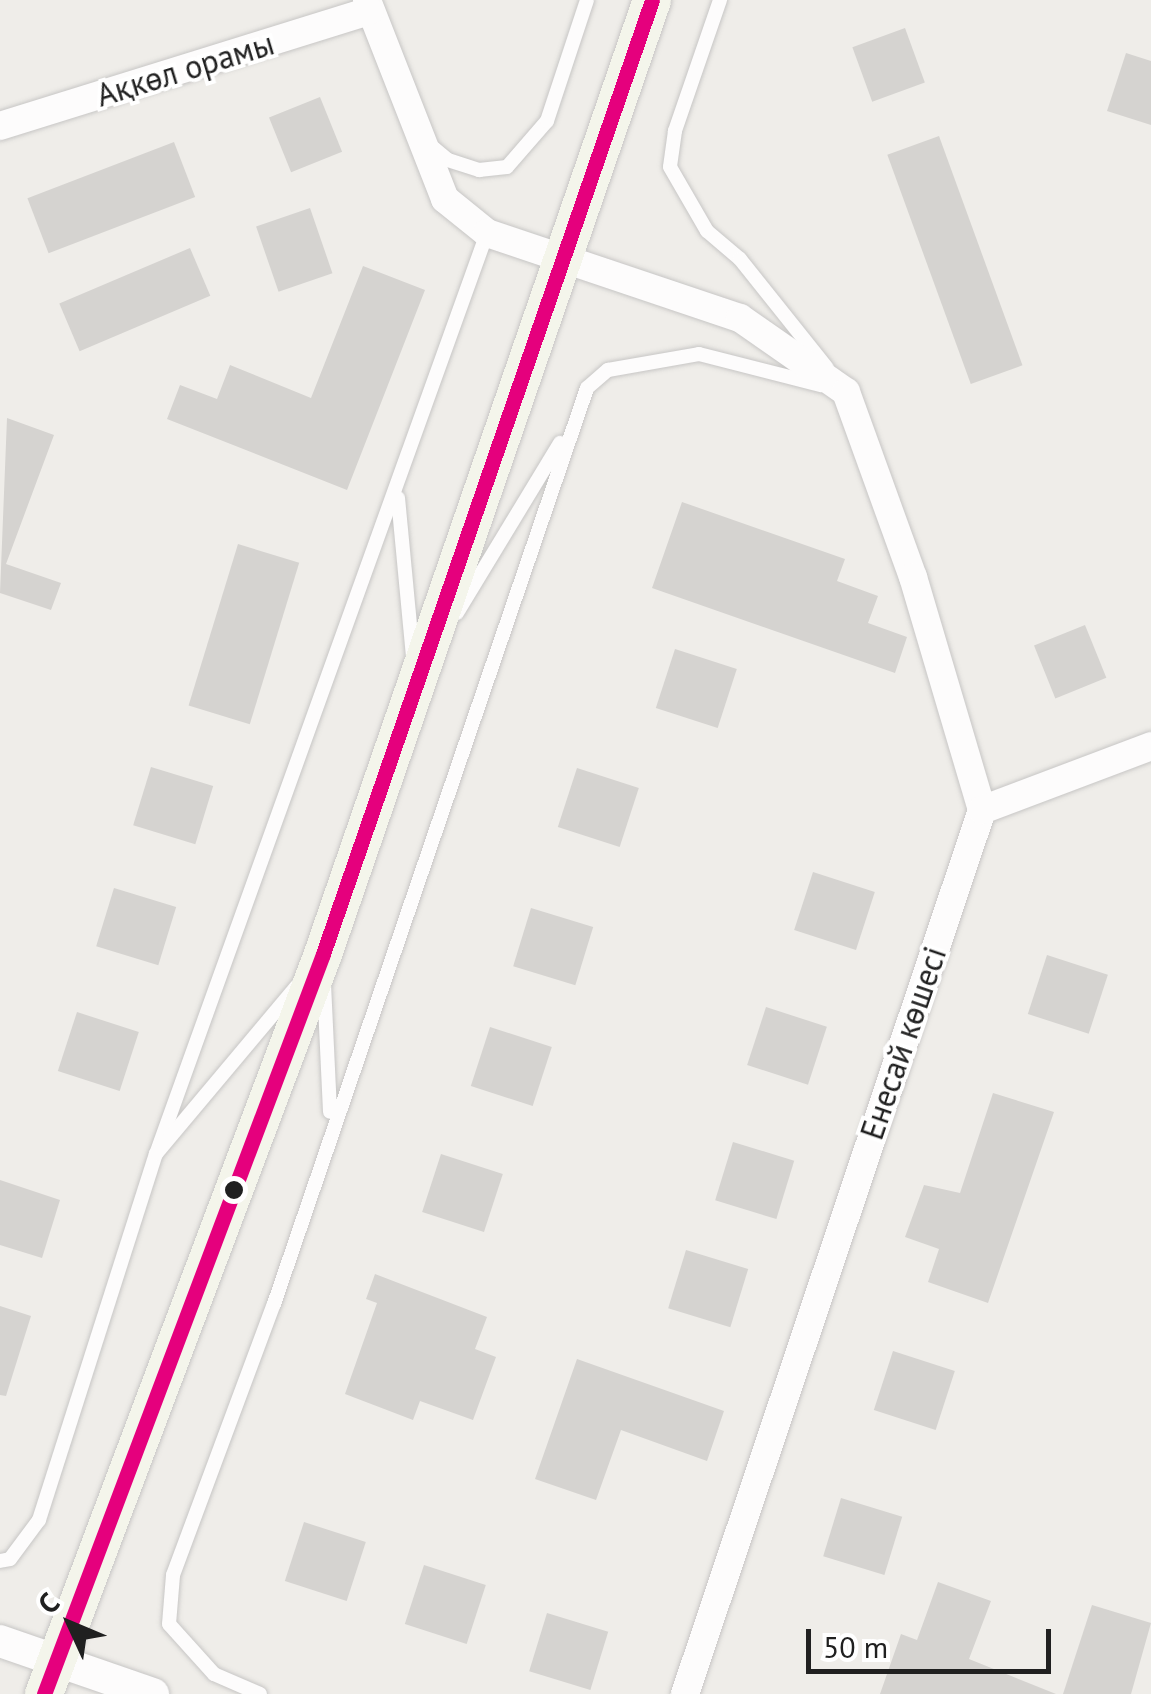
<!DOCTYPE html>
<meta charset="utf-8">
<style>
body{margin:0}
#map{position:relative;width:1151px;height:1694px;overflow:hidden;background:#efede9;font-family:"PT Sans",sans-serif}
div>[style]{position:absolute}
.building>*{inset:0;background:#d5d3d0;transform-origin:0 0}
.roads{filter:drop-shadow(0 0 2px #c7c6c5) drop-shadow(0 0 2px #c7c6c5)}
.service>*{height:14px;margin:-7px;padding:0 7px;transform-origin:7px;border-radius:7px;background:#fdfcfc}
.minor>*{height:28px;margin:-14px;padding:0 14px;transform-origin:14px;border-radius:14px;background:#fdfcfc}
.tertiary>*{height:32px;margin:-16px;padding:0 16px;transform-origin:16px;border-radius:16px;background:#fdfcfc}
.secondary>*{height:38px;margin:-19px;padding:0 19px;transform-origin:19px;border-radius:19px;background:#f4f5eb}
.bus-1>*{height:15px;margin:-7.5px;padding:0 7.5px;transform-origin:7.5px;border-radius:7.5px;background:#e5007d}
.dots>*{width:28px;height:28px;translate:-50% -50%;box-sizing:border-box;border:5px solid #fff;border-radius:50%}
span{translate:-50% -50%;white-space:nowrap;text-align:center;line-height:1.15;-webkit-text-stroke:8px #fff;paint-order:stroke}
.street-label{font-size:32px;color:#202020}
.north{position:absolute;left:20px;top:1574px;width:100px;height:100px;-webkit-text-stroke:8px #fff;paint-order:stroke;rotate:314deg;font-size:28px;font-weight:700;line-height:40px;text-align:center;color:#202020}
.north::after{content:'';display:block;margin:auto;width:35px;height:45px;background:#202020;clip-path:polygon(50% 0,100% 100%,50% 72%,0 100%)}
.scale{position:absolute;left:806px;top:1629px;width:245px;height:45px;box-sizing:border-box;border:5px solid #202020;border-top:0;padding-left:12px;font-size:30px;line-height:35px;white-space:nowrap;color:#202020;-webkit-text-stroke:8px #fff;paint-order:stroke}
</style>
<div id="map">
<div class="building">
<div style="left:905px;top:28px;width:58px;height:56px;rotate:70deg"></div>
<div style="clip-path:polygon(1126px 53px,1151px 61px,1151px 125px,1107px 111px)"></div>
<div style="left:320px;top:97px;width:59px;height:55px;rotate:68deg"></div>
<div style="left:939px;top:136px;width:244px;height:55px;rotate:70deg"></div>
<div style="left:174px;top:142px;width:59px;height:157px;rotate:69deg"></div>
<div style="left:310px;top:208px;width:69px;height:57px;rotate:71deg"></div>
<div style="left:190px;top:248px;width:52px;height:142px;rotate:67deg"></div>
<div style="clip-path:polygon(363px 266px,425px 290px,347px 490px,167px 419px,180px 385px,217px 399px,230px 365px,311px 398px)"></div>
<div style="clip-path:polygon(7px 418px,54px 435px,6px 564px,61px 583px,51px 610px,0 593px)"></div>
<div style="clip-path:polygon(682px 502px,845px 559px,837px 581px,878px 596px,868px 623px,907px 637px,895px 673px,652px 588px)"></div>
<div style="left:238px;top:544px;width:64px;height:169px;rotate:17deg"></div>
<div style="left:1085px;top:625px;width:57px;height:55px;rotate:68deg"></div>
<div style="left:675px;top:649px;width:65px;height:62px;rotate:18deg"></div>
<div style="left:151px;top:767px;width:65px;height:61px;rotate:17deg"></div>
<div style="left:577px;top:768px;width:65px;height:62px;rotate:18deg"></div>
<div style="left:813px;top:872px;width:65px;height:61px;rotate:18deg"></div>
<div style="left:114px;top:888px;width:65px;height:61px;rotate:17deg"></div>
<div style="left:531px;top:908px;width:65px;height:61px;rotate:17deg"></div>
<div style="left:1047px;top:955px;width:64px;height:62px;rotate:18deg"></div>
<div style="left:766px;top:1007px;width:64px;height:61px;rotate:18deg"></div>
<div style="left:77px;top:1012px;width:65px;height:62px;rotate:18deg"></div>
<div style="left:490px;top:1027px;width:65px;height:62px;rotate:18deg"></div>
<div style="clip-path:polygon(993px 1093px,1054px 1112px,988px 1303px,928px 1282px,939px 1249px,905px 1237px,924px 1185px,960px 1193px)"></div>
<div style="left:733px;top:1142px;width:64px;height:61px;rotate:17deg"></div>
<div style="left:441px;top:1154px;width:65px;height:61px;rotate:18deg"></div>
<div style="clip-path:polygon(0 1180px,60px 1200px,42px 1258px,0 1245px)"></div>
<div style="left:686px;top:1250px;width:65px;height:61px;rotate:17deg"></div>
<div style="clip-path:polygon(375px 1274px,487px 1317px,475px 1349px,496px 1357px,473px 1420px,420px 1401px,413px 1420px,345px 1394px,377px 1303px,366px 1299px)"></div>
<div style="clip-path:polygon(0 1306px,31px 1316px,6px 1396px,0 1395px)"></div>
<div style="left:893px;top:1351px;width:65px;height:62px;rotate:18deg"></div>
<div style="clip-path:polygon(577px 1359px,724px 1411px,707px 1461px,621px 1430px,596px 1500px,535px 1479px)"></div>
<div style="left:841px;top:1498px;width:64px;height:61px;rotate:17deg"></div>
<div style="left:304px;top:1522px;width:65px;height:62px;rotate:18deg"></div>
<div style="left:424px;top:1565px;width:65px;height:62px;rotate:18deg"></div>
<div style="clip-path:polygon(938px 1582px,991px 1601px,969px 1659px,1056px 1694px,880px 1694px,901px 1634px,917px 1640px)"></div>
<div style="clip-path:polygon(1092px 1605px,1151px 1623px,1131px 1694px,1063px 1694px)"></div>
<div style="left:547px;top:1613px;width:64px;height:61px;rotate:17deg"></div>
</div>
<div class="roads">
<div class="service">
<div style="left:720px;top:0;width:139px;rotate:109deg"></div>
<div style="left:675px;top:131px;width:36px;rotate:98deg"></div>
<div style="left:670px;top:167px;width:74px;rotate:60deg"></div>
<div style="left:707px;top:231px;width:43px;rotate:40.3deg"></div>
<div style="left:740px;top:259px;width:139px;rotate:51.4deg"></div>
<div style="left:429px;top:144px;width:25px;rotate:40deg"></div>
<div style="left:448px;top:160px;width:33px;rotate:18deg"></div>
<div style="left:479px;top:170px;width:28px;rotate:-6deg"></div>
<div style="left:507px;top:167px;width:61px;rotate:-49deg"></div>
<div style="left:547px;top:121px;width:127px;rotate:-71.7deg"></div>
<div style="left:398px;top:498px;width:159px;rotate:84.6deg"></div>
<div style="left:457px;top:613px;width:199px;rotate:-58.8deg"></div>
<div style="left:324px;top:984px;width:128px;rotate:87.3deg"></div>
<div style="left:156px;top:1154px;width:979px;rotate:-70.23deg"></div>
<div style="left:0;top:1561px;width:10px;rotate:-11deg"></div>
<div style="left:10px;top:1559px;width:49px;rotate:-53.4deg"></div>
<div style="left:39px;top:1520px;width:384px;rotate:-72.3deg"></div>
<div style="left:156px;top:1154px;width:219px;rotate:-50deg"></div>
<div style="left:260px;top:1694px;width:50px;rotate:-156.5deg"></div>
<div style="left:214px;top:1674px;width:67px;rotate:-132deg"></div>
<div style="left:169px;top:1624px;width:49px;rotate:-85.3deg"></div>
<div style="left:173px;top:1575px;width:289px;rotate:-69.6deg"></div>
<div style="left:274px;top:1304px;width:968px;rotate:-71.13deg"></div>
<div style="left:587px;top:388px;width:28px;rotate:-41deg"></div>
<div style="left:608px;top:370px;width:92px;rotate:-10deg"></div>
<div style="left:699px;top:354px;width:126px;rotate:14.3deg"></div>
</div>
<div class="minor">
<div style="left:367px;top:0;width:214px;rotate:68.6deg"></div>
<div style="left:445px;top:199px;width:54px;rotate:39deg"></div>
<div style="left:487px;top:233px;width:267px;rotate:18.6deg"></div>
<div style="left:740px;top:318px;width:129px;rotate:34.9deg"></div>
<div style="left:846px;top:392px;width:197px;rotate:70.1deg"></div>
<div style="left:913px;top:577px;width:243px;rotate:73.5deg"></div>
<div style="left:982px;top:810px;width:933px;rotate:108.57deg"></div>
<div style="left:0;top:126px;width:387px;rotate:-17.3deg"></div>
<div style="left:982px;top:810px;width:181px;rotate:-20.7deg"></div>
</div>
<div class="tertiary">
<div style="left:0;top:1641px;width:162px;rotate:19.1deg"></div>
</div>
<div class="secondary">
<div style="left:44px;top:1694px;width:791px;rotate:-69.34deg"></div>
<div style="left:323px;top:954px;width:1009px;rotate:-70.97deg"></div>
</div>
</div>
<div class="bus-1">
<div style="left:44px;top:1694px;width:791px;rotate:-69.34deg"></div>
<div style="left:323px;top:954px;width:1009px;rotate:-70.97deg"></div>
</div>
<div class="dots">
<div style="left:234px;top:1190px;background:#202020"></div>
</div>
<div class="street-label">
<span style="left:185px;top:69px;rotate:-17deg">Ақкөл орамы</span>
<span style="left:903px;top:1043px;rotate:-71deg">Енесай көшесі</span>
</div>
<div class="north">С</div>
<div class="scale">50 m</div>
</div>
